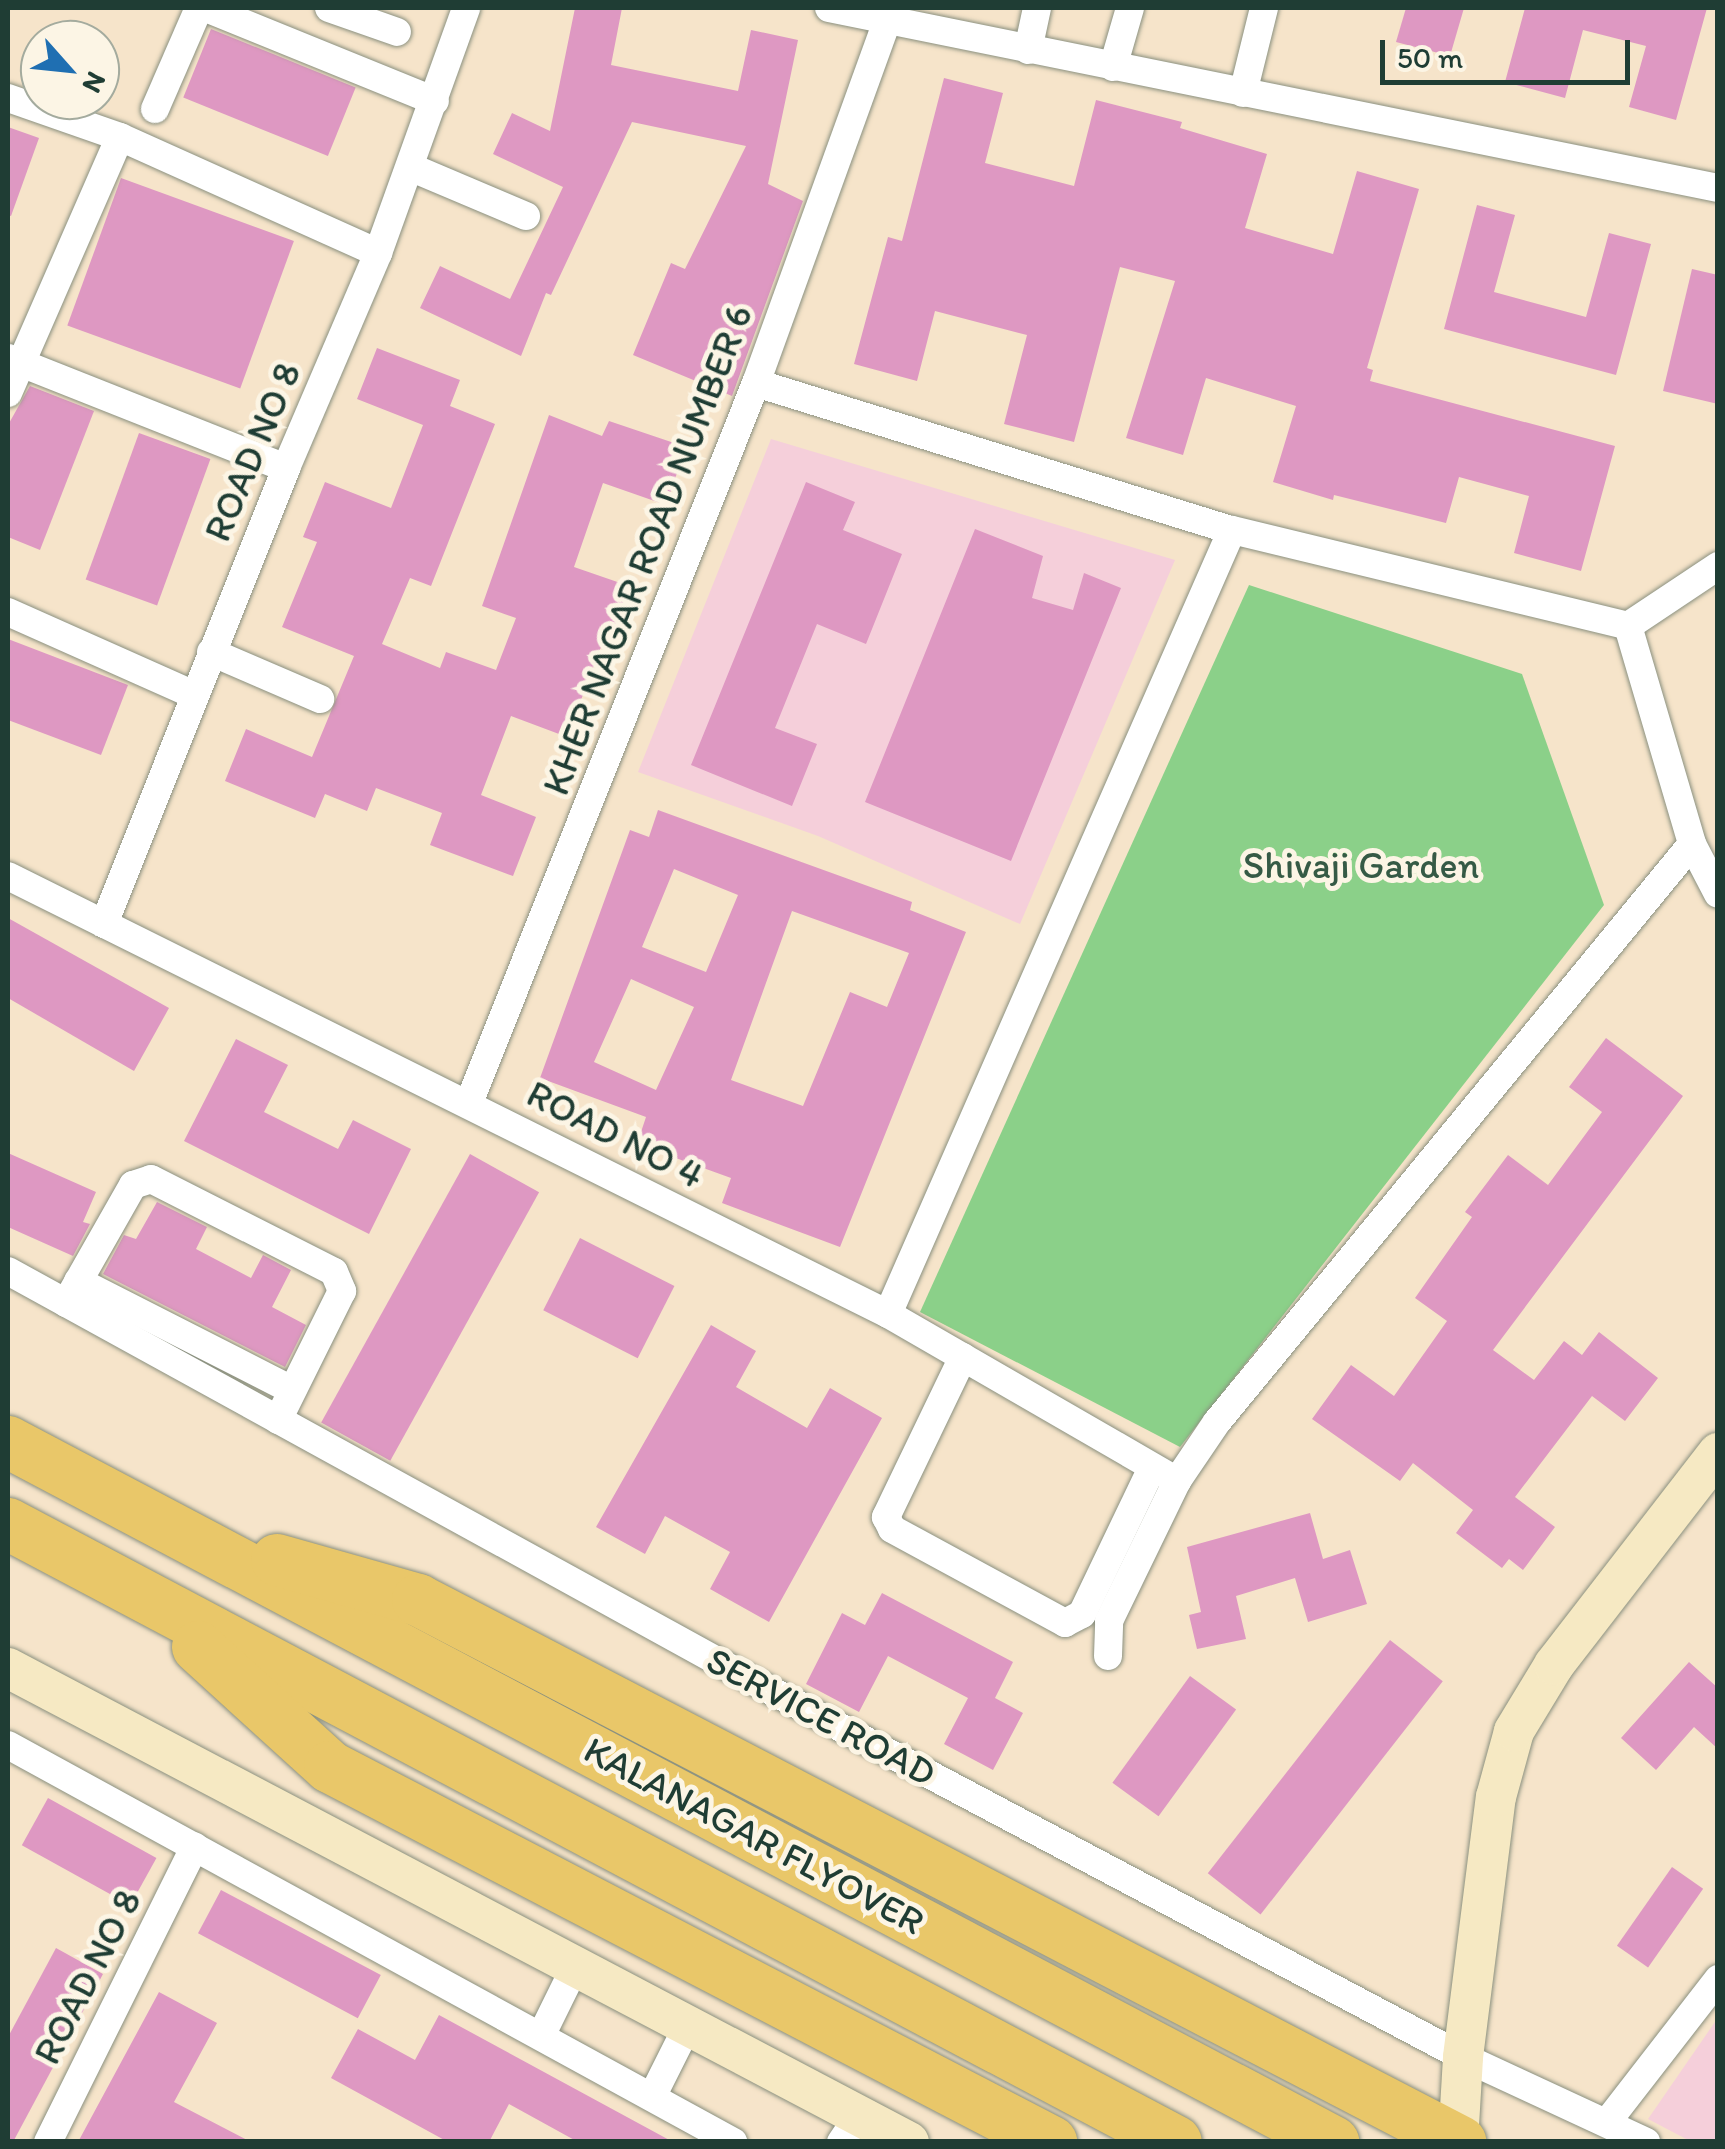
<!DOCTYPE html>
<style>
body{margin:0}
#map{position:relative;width:1725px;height:2149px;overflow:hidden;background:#f6e4ca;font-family:Itim,sans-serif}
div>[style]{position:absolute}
.built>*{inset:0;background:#f5cfda}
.green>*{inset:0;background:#8bd089}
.building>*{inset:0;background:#de98c2;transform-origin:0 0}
.roads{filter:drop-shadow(0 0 2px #8a907f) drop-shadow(0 0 2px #8a907f)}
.street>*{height:28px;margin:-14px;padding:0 14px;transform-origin:14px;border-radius:14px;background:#fff}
.secondary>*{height:40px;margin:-20px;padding:0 20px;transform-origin:20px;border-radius:20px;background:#f6e9c3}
.highway>*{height:52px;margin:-26px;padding:0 26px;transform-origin:26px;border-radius:26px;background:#e9c769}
span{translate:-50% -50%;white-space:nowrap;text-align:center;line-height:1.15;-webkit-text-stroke:10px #fcf5e5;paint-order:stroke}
.street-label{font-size:38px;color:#1f3d34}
.park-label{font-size:38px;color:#355a45}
.frame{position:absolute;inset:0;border:10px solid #1f3d34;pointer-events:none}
.north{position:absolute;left:20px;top:20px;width:100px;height:100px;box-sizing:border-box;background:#fcf5e5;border:2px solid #a4ab9e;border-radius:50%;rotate:117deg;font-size:28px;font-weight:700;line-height:40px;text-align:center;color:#1f3d34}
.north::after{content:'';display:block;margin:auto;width:35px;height:45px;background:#1f6fb2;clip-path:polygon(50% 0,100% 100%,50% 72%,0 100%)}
.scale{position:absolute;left:1380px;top:40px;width:250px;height:45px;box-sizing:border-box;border:5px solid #1f3d34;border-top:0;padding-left:12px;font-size:30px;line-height:35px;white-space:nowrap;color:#1f3d34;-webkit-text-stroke:8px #fcf5e5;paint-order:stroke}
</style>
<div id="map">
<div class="built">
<div style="clip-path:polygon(771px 439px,1175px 560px,1020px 924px,818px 836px,638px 772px)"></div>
<div style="clip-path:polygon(1717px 2019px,1717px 2141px,1690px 2141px,1648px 2119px)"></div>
</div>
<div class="green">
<div style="clip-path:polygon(1249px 585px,1522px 674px,1604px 905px,1180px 1447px,920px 1312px)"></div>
</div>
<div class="building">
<div style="clip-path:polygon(575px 8px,622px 8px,611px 65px,738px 91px,751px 30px,798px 40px,768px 184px,803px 201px,732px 396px,633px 355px,671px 263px,685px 269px,746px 146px,632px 122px,551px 295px,546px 293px,521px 356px,420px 308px,440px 266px,510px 299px,563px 187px,493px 154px,512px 113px,550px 131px)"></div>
<div style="clip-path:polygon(1406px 8px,1464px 8px,1450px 56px,1396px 42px)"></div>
<div style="clip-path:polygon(1525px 8px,1707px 8px,1676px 120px,1629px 107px,1646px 46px,1583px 30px,1565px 98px,1505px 82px)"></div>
<div style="left:211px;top:29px;width:156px;height:74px;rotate:22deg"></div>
<div style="clip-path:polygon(944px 78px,1003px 93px,985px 163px,1074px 186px,1096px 100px,1182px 122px,1180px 128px,1267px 154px,1245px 228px,1333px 254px,1357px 171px,1419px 189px,1367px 368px,1373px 370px,1370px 381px,1615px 446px,1581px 571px,1514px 553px,1529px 496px,1459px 477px,1446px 523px,1334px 495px,1333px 500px,1273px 482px,1296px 406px,1206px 378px,1183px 455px,1126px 438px,1175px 281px,1120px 267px,1074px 442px,1004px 424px,1027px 335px,935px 311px,917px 381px,854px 364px,888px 237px,902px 241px)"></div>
<div style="clip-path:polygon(8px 127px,39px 138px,11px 216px,8px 215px)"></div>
<div style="left:121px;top:178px;width:184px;height:157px;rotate:20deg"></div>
<div style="clip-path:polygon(1477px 205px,1515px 215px,1494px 292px,1586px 317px,1609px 233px,1651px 244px,1616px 375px,1444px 329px)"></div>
<div style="clip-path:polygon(1692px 269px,1718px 275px,1718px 404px,1663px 391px)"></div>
<div style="clip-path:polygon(377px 348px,460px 380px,450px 406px,495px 424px,431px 586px,410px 578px,382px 644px,440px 668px,446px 652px,496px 670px,516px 618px,482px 606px,549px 415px,602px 436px,609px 421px,686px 447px,666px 505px,603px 483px,574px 567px,629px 586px,608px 650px,601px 647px,567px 737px,511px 716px,481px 795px,536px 817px,513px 876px,430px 845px,442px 813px,376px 788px,367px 811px,325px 794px,315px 818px,225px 781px,246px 729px,312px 757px,354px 656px,282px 627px,317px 542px,303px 537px,325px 482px,391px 508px,423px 425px,357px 399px)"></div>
<div style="clip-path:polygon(30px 386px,94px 411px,40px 550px,8px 537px,8px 425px)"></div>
<div style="left:139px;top:433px;width:76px;height:156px;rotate:20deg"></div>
<div style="clip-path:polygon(806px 482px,855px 502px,843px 530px,902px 554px,866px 644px,817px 624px,775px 728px,817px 744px,792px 806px,691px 765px)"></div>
<div style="clip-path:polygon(975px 529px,1043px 556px,1032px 598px,1073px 610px,1084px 573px,1121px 588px,1011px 861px,865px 802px)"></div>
<div style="clip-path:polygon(8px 639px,128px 685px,101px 755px,8px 720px)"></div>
<div style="clip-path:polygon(evenodd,658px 810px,912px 902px,910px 910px,966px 932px,840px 1247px,722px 1203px,731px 1178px,637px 1144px,646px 1117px,540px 1078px,630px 830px,649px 837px,658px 810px,674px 869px,738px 895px,706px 972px,642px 947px,674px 869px,658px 810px,792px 911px,909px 953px,887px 1007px,850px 992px,803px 1106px,731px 1080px,792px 911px,658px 810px,631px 979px,694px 1007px,656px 1090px,594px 1062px,631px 979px)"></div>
<div style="clip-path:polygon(8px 918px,169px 1008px,134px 1071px,8px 998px)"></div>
<div style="clip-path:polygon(1606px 1038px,1683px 1096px,1493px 1350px,1534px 1380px,1564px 1341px,1582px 1355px,1599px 1332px,1658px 1378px,1625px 1421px,1592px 1396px,1515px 1497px,1555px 1527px,1523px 1570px,1509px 1559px,1502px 1568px,1456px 1533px,1473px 1510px,1413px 1463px,1400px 1481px,1312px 1419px,1351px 1365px,1394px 1396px,1447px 1321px,1415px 1298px,1472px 1217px,1465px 1212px,1508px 1155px,1548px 1185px,1602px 1112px,1569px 1087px)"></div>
<div style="clip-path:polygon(236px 1039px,288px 1065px,264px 1112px,338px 1149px,353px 1120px,411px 1149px,369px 1234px,184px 1141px)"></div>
<div style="clip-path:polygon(8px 1153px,96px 1192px,83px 1222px,90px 1224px,73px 1256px,8px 1227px)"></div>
<div style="left:470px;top:1154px;width:79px;height:307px;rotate:29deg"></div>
<div style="clip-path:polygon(157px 1202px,207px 1227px,196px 1249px,251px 1278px,263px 1255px,291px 1270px,272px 1307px,306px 1325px,285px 1367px,103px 1274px,124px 1235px,136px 1239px)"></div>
<div style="left:580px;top:1238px;width:106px;height:81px;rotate:27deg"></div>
<div style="clip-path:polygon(711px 1325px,756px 1351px,736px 1387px,807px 1428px,830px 1388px,882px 1418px,769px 1622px,710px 1589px,730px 1552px,665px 1516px,645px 1554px,596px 1527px)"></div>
<div style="clip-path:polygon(1310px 1513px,1323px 1559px,1350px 1550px,1367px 1604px,1308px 1622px,1295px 1578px,1236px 1596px,1246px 1639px,1197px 1649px,1189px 1615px,1201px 1612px,1187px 1547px)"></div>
<div style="clip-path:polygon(882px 1593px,1013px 1662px,995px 1698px,1023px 1713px,993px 1770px,944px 1744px,968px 1698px,888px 1656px,859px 1712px,806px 1684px,842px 1613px,865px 1625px)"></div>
<div style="left:1390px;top:1640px;width:67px;height:296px;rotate:38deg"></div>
<div style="clip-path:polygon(1689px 1662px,1718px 1688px,1718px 1749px,1694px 1727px,1656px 1770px,1621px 1738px)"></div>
<div style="left:1190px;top:1676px;width:57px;height:132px;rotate:36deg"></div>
<div style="left:48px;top:1798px;width:124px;height:54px;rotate:29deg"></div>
<div style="left:1672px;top:1867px;width:38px;height:96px;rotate:35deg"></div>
<div style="left:221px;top:1890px;width:181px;height:49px;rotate:28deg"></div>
<div style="clip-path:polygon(56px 1948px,103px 1974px,13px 2142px,8px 2142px,8px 2037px)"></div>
<div style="clip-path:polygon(159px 1992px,217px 2023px,174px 2102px,251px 2142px,78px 2142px)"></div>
<div style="clip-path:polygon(439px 2015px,673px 2142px,578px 2142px,509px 2104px,489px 2142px,448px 2142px,331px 2078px,358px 2029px,415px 2060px)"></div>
</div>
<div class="roads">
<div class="street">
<div style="left:206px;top:8px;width:247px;rotate:22.1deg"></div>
<div style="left:329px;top:8px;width:72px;rotate:19.4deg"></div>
<div style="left:829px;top:8px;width:907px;rotate:11.45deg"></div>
<div style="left:1028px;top:50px;width:43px;rotate:-77.9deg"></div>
<div style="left:1113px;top:67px;width:61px;rotate:-73.9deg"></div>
<div style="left:1243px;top:93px;width:88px;rotate:-76.1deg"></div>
<div style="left:8px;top:98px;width:119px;rotate:19.2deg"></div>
<div style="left:120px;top:137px;width:283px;rotate:24.2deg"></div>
<div style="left:155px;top:109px;width:110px;rotate:-66.5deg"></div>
<div style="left:410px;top:167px;width:126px;rotate:22.9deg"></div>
<div style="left:8px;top:358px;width:299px;rotate:21.6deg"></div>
<div style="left:756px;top:383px;width:498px;rotate:17.2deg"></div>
<div style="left:1232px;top:530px;width:407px;rotate:13.6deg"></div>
<div style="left:1628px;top:626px;width:227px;rotate:73.6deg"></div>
<div style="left:1692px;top:844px;width:56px;rotate:62.5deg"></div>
<div style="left:8px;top:393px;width:279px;rotate:-66.4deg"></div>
<div style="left:8px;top:612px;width:204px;rotate:24deg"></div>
<div style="left:1628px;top:626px;width:108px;rotate:-33.7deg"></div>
<div style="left:211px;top:652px;width:119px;rotate:23.3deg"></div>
<div style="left:8px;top:876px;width:983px;rotate:26.46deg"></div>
<div style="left:888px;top:1314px;width:334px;rotate:30deg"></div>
<div style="left:104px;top:924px;width:491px;rotate:-68.2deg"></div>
<div style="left:286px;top:468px;width:234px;rotate:-66.8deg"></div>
<div style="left:378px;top:253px;width:260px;rotate:-70.2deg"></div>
<div style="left:469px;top:1103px;width:775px;rotate:-68.27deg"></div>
<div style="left:756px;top:383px;width:399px;rotate:-70.1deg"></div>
<div style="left:8px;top:1271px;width:867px;rotate:28.81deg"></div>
<div style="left:768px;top:1689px;width:786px;rotate:27.9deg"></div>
<div style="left:1463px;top:2057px;width:202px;rotate:24.9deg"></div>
<div style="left:78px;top:1281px;width:240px;rotate:27deg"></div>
<div style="left:66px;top:1303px;width:136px;rotate:-60.4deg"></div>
<div style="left:133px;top:1185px;width:19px;rotate:-18deg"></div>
<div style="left:151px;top:1179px;width:205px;rotate:26.9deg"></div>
<div style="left:334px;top:1272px;width:21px;rotate:67deg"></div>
<div style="left:342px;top:1291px;width:144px;rotate:116.4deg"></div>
<div style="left:888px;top:1314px;width:856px;rotate:-66.31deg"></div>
<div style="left:963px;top:1357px;width:178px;rotate:115.7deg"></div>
<div style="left:886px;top:1517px;width:13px;rotate:63deg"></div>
<div style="left:892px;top:1529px;width:197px;rotate:28.5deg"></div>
<div style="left:1065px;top:1623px;width:19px;rotate:-28deg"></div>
<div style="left:1082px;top:1614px;width:162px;rotate:-64.4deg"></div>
<div style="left:1108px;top:1656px;width:35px;rotate:-88deg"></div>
<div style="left:1109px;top:1621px;width:156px;rotate:-64.1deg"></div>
<div style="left:1177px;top:1481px;width:71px;rotate:-55.9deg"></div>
<div style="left:1217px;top:1422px;width:748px;rotate:-50.59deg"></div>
<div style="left:8px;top:1745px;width:827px;rotate:28.7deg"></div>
<div style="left:541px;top:2036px;width:79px;rotate:-63.8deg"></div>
<div style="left:652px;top:2097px;width:80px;rotate:-63.4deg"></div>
<div style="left:1608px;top:2121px;width:180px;rotate:-52.2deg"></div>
<div style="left:48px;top:2142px;width:330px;rotate:-63.6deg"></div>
<div style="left:841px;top:2142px;width:32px;rotate:-56deg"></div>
</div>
<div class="secondary">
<div style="left:8px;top:1668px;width:1018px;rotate:27.75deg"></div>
<div style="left:1458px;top:2142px;width:85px;rotate:-86.6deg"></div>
<div style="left:1463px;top:2057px;width:262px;rotate:-82.8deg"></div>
<div style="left:1496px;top:1797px;width:68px;rotate:-74.7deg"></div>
<div style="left:1514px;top:1731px;width:77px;rotate:-58.8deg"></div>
<div style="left:1554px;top:1665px;width:268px;rotate:-52.3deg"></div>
</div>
<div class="highway">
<div style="left:8px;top:1442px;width:1499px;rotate:27.85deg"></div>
<div style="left:8px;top:1524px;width:1321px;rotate:27.88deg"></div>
<div style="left:277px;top:1560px;width:147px;rotate:15.8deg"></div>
<div style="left:418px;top:1600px;width:1175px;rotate:27.48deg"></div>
<div style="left:198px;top:1647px;width:178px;rotate:42.3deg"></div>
<div style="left:330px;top:1767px;width:813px;rotate:27.48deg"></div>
</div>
</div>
<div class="street-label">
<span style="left:253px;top:452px;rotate:-67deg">ROAD NO 8</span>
<span style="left:648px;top:550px;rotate:-69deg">KHER NAGAR ROAD NUMBER 6</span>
<span style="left:615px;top:1135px;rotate:27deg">ROAD NO 4</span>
<span style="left:821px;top:1717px;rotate:28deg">SERVICE ROAD</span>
<span style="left:754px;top:1836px;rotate:28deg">KALANAGAR FLYOVER</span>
<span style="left:88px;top:1977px;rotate:-63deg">ROAD NO 8</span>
</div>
<div class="park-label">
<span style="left:1361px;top:866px">Shivaji Garden</span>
</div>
<div class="frame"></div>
<div class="north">N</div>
<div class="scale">50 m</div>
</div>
